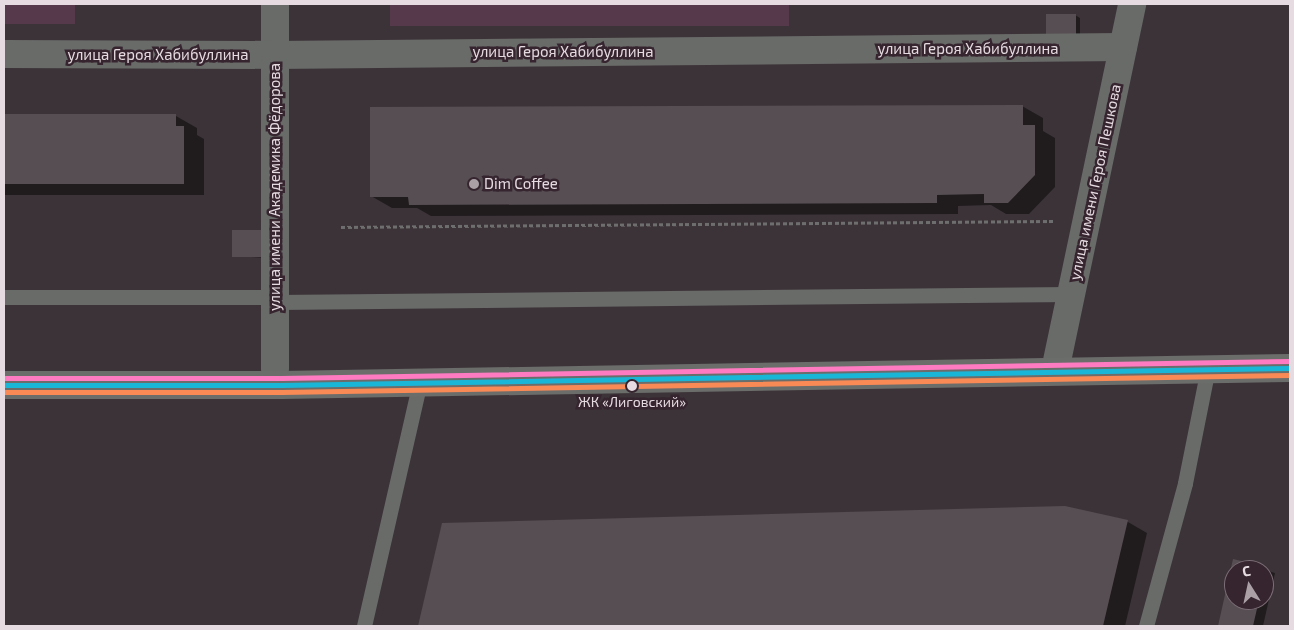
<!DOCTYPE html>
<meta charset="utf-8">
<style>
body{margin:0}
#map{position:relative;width:1294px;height:630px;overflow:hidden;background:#3c3338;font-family:"Exo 2",sans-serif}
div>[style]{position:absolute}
.green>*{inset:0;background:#57394c;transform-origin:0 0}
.shadow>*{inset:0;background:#0007}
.building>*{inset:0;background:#564e53;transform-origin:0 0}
.path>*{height:3px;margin-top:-1.5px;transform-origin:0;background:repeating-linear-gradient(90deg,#6f6e6e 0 4px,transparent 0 6.5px)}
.lane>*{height:15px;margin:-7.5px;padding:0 7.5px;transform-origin:7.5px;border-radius:7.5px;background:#696b69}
.street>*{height:28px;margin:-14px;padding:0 14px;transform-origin:14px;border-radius:14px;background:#696b69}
.secondary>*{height:28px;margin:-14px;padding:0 14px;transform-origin:14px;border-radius:14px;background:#6b6d6b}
.bus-1>*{height:5px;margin:-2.5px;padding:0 2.5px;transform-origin:2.5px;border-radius:2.5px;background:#1ab6d8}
.bus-2>*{height:5px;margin:-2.5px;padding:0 2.5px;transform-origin:2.5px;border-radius:2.5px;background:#f98a56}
.bus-3>*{height:5px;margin:-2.5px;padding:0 2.5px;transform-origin:2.5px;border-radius:2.5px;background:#fe7ac1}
.dots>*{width:14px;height:14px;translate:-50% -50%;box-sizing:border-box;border:2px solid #36252f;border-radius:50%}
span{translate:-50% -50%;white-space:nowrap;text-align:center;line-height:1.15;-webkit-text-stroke:5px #36252f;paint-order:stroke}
.bus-label{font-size:14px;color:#e6dbe1}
.street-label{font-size:15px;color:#e6dbe1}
.poi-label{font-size:15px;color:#e6dbe1}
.left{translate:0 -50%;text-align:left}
.frame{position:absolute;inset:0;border:5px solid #e6dbe1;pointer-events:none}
.north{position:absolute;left:1224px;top:560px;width:50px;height:50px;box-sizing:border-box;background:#36252f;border:1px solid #7c6e76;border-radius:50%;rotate:350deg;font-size:14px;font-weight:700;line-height:20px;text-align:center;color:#e6dbe1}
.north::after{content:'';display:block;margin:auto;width:18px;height:22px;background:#aaa0a6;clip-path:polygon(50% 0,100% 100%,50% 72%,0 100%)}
</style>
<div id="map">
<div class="green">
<div style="left:5px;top:4px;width:70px;height:20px"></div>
<div style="left:390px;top:4px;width:399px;height:22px"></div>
</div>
<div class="shadow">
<div style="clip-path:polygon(1075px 15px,1080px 18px,1080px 37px,1052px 37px)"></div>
<div style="clip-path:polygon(1022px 106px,1043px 118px,1043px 131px,1055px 138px,1055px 187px,1029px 214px,1006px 214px,991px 205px,958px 206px,958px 214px,431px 216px,417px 208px,392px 208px,371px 196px)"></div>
<div style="clip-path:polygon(4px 115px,176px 116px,197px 128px,197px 135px,204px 139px,204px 195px,4px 195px)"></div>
<div style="clip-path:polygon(270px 233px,270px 258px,233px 256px)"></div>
<div style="clip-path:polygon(1065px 507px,1128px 522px,1147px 533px,1125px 626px,420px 626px,443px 524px)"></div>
<div style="clip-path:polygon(evenodd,1234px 560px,1275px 573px,1263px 626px,1219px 626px,1234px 560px,1234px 570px,1264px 570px,1264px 600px,1234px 600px,1234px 570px)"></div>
</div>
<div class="building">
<div style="left:1046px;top:14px;width:30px;height:21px"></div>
<div style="clip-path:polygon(1023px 105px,1023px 125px,1035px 125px,1035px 175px,1008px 203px,984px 203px,984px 194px,937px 195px,937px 203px,409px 205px,408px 197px,370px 197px,370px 107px)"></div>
<div style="clip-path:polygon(4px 114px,176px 114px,176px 126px,184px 126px,184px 184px,4px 184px)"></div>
<div style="left:232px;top:230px;width:34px;height:27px"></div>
<div style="clip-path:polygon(1065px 506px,1128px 520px,1103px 626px,418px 626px,442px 523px)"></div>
<div style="clip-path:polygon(1233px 559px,1266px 567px,1265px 574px,1264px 570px,1234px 570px,1234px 600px,1259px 600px,1253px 626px,1218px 626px)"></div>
</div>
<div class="path">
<div style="left:341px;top:227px;width:714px;rotate:-0.48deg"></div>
</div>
<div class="lane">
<div style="left:4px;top:297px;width:272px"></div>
<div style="left:276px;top:302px;width:795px;rotate:-0.58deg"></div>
<div style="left:364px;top:626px;width:250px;rotate:-77.1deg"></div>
<div style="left:1146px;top:626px;width:148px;rotate:-74.7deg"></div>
<div style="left:1185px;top:483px;width:122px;rotate:-78.7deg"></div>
</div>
<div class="street">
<div style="left:275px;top:4px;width:365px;rotate:90deg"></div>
<div style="left:4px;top:54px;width:271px;rotate:0.2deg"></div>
<div style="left:275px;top:55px;width:848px;rotate:-0.54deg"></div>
<div style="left:1057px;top:361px;width:365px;rotate:-78.1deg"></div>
</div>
<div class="secondary">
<div style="left:4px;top:385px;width:277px"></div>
<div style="left:281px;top:385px;width:1009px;rotate:-0.97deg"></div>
</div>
<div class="bus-1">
<div style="left:4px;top:385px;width:277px"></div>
<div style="left:281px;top:385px;width:1009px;rotate:-0.97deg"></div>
</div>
<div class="bus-2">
<div style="left:4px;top:392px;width:277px"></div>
<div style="left:281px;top:392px;width:1009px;rotate:-0.97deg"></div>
</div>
<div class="bus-3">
<div style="left:4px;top:378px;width:277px"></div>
<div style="left:281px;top:378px;width:1009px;rotate:-0.97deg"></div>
</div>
<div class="dots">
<div style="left:474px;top:184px;background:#aaa0a6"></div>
<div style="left:632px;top:386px;background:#e6dbe1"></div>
</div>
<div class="bus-label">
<span style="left:632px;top:402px">ЖК «Лиговский»</span>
</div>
<div class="street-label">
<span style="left:968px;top:49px">улица Героя Хабибуллина</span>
<span style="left:563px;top:52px">улица Героя Хабибуллина</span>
<span style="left:158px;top:55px">улица Героя Хабибуллина</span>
<span style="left:1095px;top:182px;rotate:-78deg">улица имени Героя Пешкова</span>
<span style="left:275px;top:187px;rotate:-90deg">улица имени Академика Фёдорова</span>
</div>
<div class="poi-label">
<span class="left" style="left:484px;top:184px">Dim Coffee</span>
</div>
<div class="frame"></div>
<div class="north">С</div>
</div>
